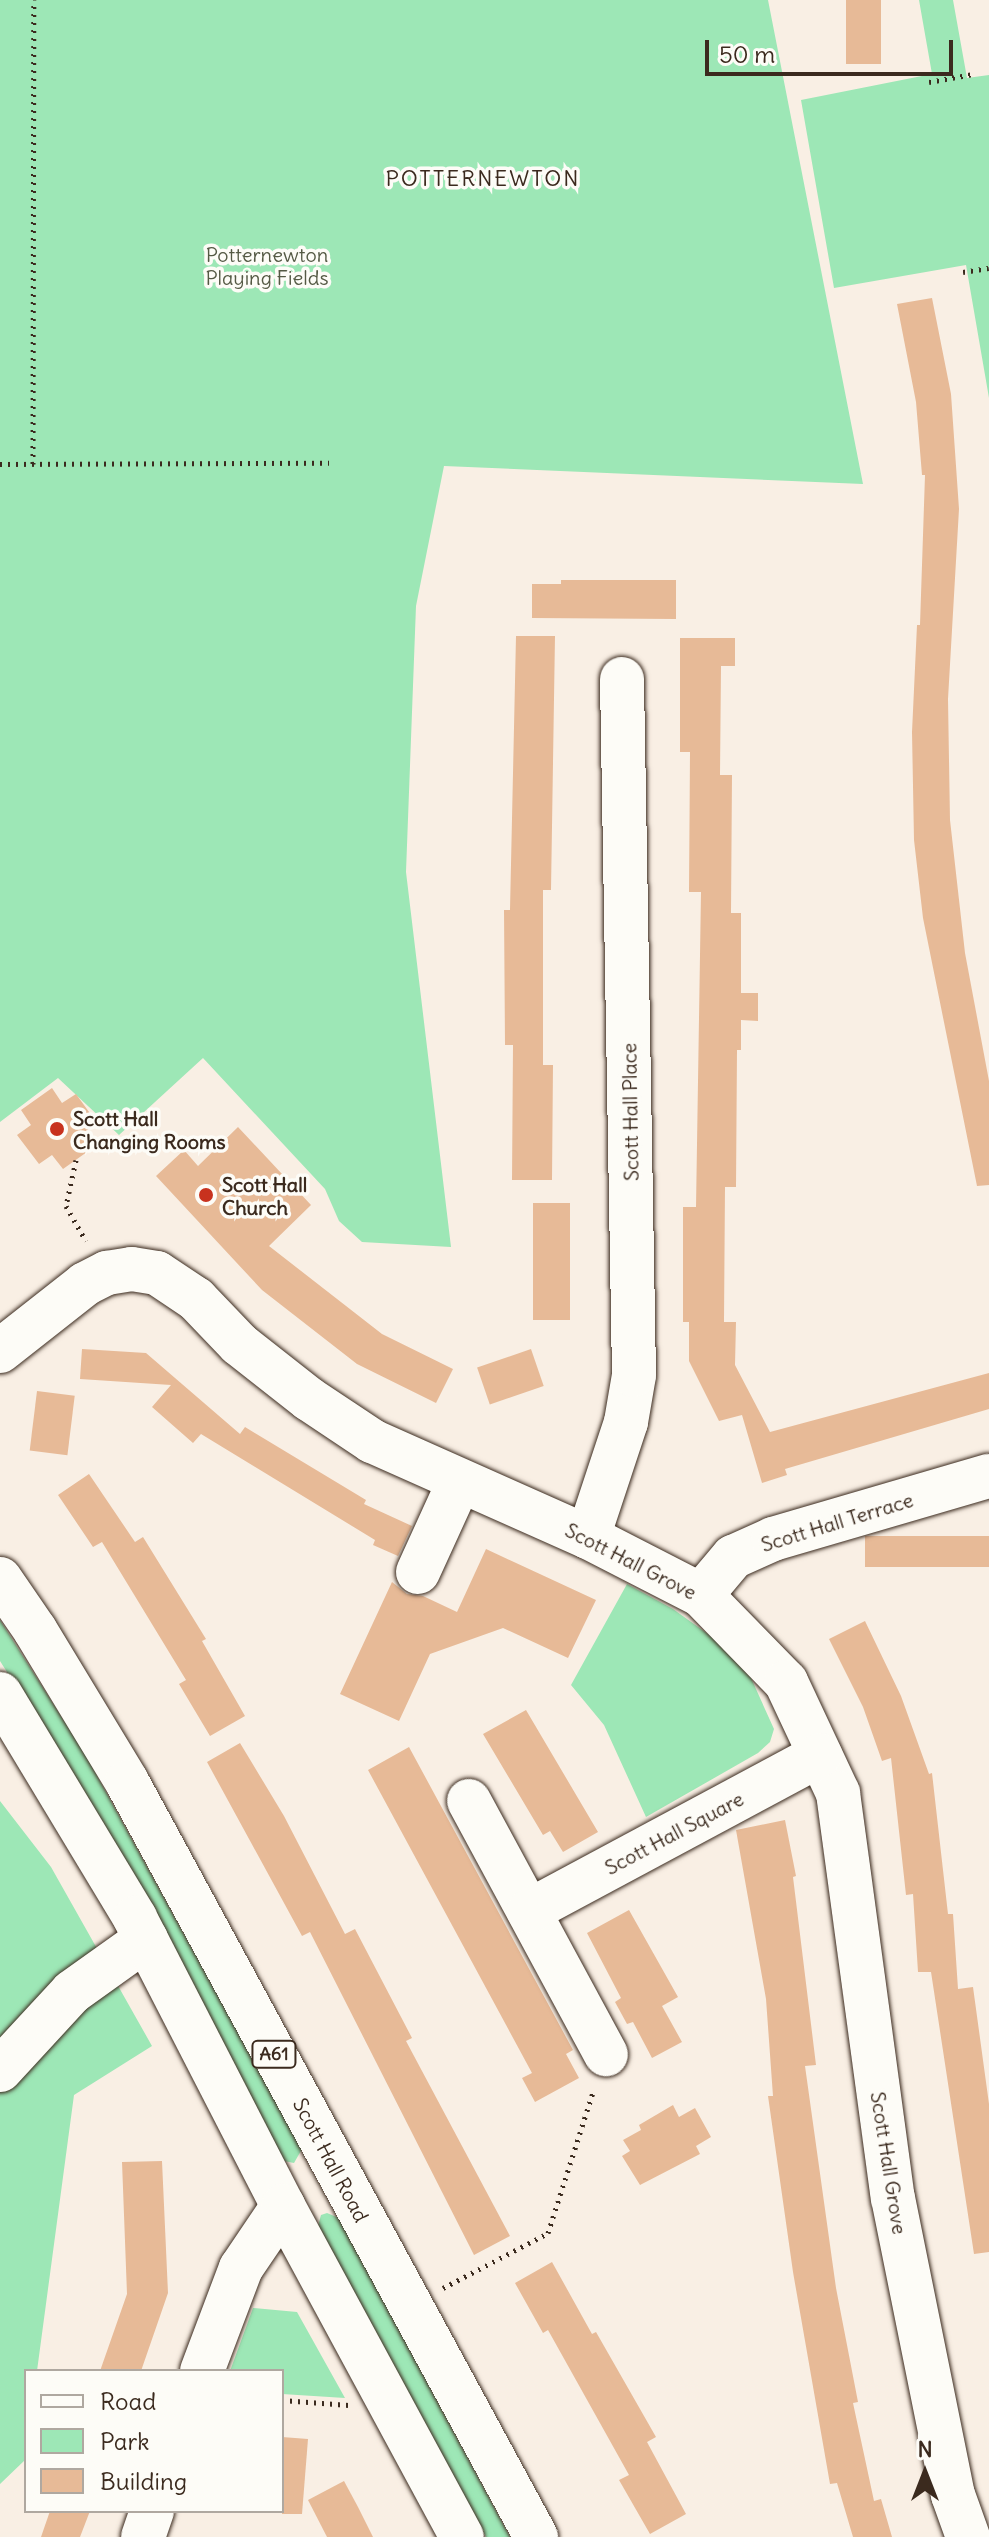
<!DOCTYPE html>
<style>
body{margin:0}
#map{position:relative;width:989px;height:2537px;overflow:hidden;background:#f9efe4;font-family:Delius,sans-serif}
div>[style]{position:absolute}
.green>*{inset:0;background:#9de7b6}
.building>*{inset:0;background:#e7ba97;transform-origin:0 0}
.path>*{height:5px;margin-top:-2.5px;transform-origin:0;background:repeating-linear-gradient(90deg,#3b2a1e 0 2px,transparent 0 8px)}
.roads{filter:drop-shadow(0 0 2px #3b2a1e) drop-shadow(0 0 2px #3b2a1e)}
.minor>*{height:44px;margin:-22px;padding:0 22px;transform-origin:22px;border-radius:22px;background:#fdfcf7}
.highway>*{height:44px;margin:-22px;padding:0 22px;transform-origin:22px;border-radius:22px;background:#fdfcf7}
.dots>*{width:22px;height:22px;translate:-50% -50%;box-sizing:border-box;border:4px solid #fdfcf7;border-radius:50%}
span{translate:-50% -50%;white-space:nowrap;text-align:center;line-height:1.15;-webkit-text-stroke:7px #fdfcf7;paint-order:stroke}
.shield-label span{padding:2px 6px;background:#fdfcf7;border:2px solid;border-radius:6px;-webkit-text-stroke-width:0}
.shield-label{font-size:18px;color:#3b2a1e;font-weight:700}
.park-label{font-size:20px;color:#545944}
.street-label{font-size:20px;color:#3b2a1e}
.poi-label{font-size:20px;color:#3b2a1e;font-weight:700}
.left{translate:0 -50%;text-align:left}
.neighbourhood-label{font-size:22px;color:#3b2a1e;letter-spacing:2px}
.legend{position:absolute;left:24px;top:2369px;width:260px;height:144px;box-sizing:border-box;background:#fdfcf7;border:2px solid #afa8a0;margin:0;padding:10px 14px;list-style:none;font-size:24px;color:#3b2a1e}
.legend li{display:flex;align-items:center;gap:16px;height:40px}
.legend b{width:40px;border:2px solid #afa8a0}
.north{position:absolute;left:885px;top:2433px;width:80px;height:80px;-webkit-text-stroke:6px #fdfcf7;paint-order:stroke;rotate:0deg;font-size:22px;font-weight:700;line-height:32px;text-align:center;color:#3b2a1e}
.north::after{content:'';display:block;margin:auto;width:28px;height:36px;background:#3b2a1e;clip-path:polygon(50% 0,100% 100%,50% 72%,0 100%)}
.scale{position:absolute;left:705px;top:40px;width:248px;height:36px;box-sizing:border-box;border:4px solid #3b2a1e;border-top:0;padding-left:10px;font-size:24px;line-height:28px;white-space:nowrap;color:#3b2a1e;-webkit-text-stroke:6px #fdfcf7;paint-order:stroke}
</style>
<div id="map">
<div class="green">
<div style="clip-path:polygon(0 0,768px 0,863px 484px,444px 466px,416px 606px,406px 872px,451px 1247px,362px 1242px,339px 1221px,325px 1189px,203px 1058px,119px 1135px,58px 1078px,0 1122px)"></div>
<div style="clip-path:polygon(919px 0,953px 0,967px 78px,989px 75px,989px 398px,966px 265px,834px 288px,801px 100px,932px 74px)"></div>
<div style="clip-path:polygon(627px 1584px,673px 1609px,712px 1637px,751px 1678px,774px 1729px,770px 1742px,758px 1753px,646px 1817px,604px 1725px,571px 1685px)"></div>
<div style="clip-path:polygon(0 1620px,85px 1754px,302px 2149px,294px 2163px,284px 2161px,67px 1767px,0 1661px)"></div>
<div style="clip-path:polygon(0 1801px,51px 1867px,152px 2046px,74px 2095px,37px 2371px,26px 2371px,25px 2460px,0 2484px)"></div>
<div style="clip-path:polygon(327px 2213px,339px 2218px,510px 2537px,486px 2537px,318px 2226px,321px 2215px)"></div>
<div style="clip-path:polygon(253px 2308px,297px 2312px,345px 2398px,282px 2394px,282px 2371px,230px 2371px)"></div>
</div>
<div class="building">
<div style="left:846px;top:0;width:35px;height:64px"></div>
<div style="clip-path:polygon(932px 298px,951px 394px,959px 509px,948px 699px,950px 820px,965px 953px,989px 1081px,989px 1185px,977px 1186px,923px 918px,914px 840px,912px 732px,917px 625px,920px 625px,925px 475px,922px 475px,916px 402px,897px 304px)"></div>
<div style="clip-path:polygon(561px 580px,676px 580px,676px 619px,532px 618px,532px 584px,561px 584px)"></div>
<div style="clip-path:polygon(516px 636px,555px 636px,551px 890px,543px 890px,543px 1065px,553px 1065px,552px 1180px,512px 1180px,513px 1045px,505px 1045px,504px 910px,510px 910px)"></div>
<div style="clip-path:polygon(680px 638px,735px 638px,735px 666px,721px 666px,720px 775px,732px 775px,731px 913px,741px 913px,741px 993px,758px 993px,758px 1021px,741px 1020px,741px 1050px,737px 1050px,736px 1187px,725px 1187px,724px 1322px,736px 1322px,735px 1365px,770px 1432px,989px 1373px,989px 1409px,785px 1469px,787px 1475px,762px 1483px,742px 1415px,719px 1421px,689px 1361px,689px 1322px,683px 1322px,683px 1207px,696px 1207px,701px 892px,689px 892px,690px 752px,680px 752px)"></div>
<div style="clip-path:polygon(52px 1088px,62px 1103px,76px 1094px,97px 1123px,83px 1133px,94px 1147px,63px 1169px,52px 1155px,39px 1164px,17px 1135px,31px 1125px,21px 1110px)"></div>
<div style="clip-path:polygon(238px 1127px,311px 1205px,269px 1246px,382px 1334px,453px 1369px,436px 1403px,357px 1364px,262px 1290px,156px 1176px,184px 1150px,198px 1166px)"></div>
<div style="left:533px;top:1203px;width:37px;height:117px"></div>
<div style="clip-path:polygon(82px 1349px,146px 1353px,240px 1434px,245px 1427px,366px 1500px,364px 1504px,412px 1526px,398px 1556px,373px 1545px,375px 1540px,201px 1434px,193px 1443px,152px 1407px,171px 1385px,80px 1379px)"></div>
<div style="left:531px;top:1349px;width:39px;height:57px;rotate:71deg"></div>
<div style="left:37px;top:1391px;width:38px;height:60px;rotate:7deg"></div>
<div style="clip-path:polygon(89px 1474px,135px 1542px,143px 1537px,206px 1639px,202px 1641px,245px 1716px,210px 1736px,179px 1684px,186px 1680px,102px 1542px,93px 1547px,58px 1495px)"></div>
<div style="left:989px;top:1536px;width:31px;height:124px;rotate:90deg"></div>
<div style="clip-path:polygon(486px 1549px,596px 1600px,568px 1658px,503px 1628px,430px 1654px,399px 1721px,340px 1694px,392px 1582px,407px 1594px,423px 1596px,457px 1612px)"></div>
<div style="clip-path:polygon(865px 1621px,901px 1696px,929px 1774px,932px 1773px,948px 1914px,953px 1914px,958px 1989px,973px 1987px,989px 2104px,989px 2252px,974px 2254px,931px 1972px,918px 1972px,913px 1894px,906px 1895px,891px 1758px,882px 1761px,863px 1707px,829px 1639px)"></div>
<div style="clip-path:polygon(526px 1710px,598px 1832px,563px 1852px,550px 1831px,543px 1835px,483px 1734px)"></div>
<div style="clip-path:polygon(240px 1743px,284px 1816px,345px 1934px,355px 1929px,412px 2038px,406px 2041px,510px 2236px,474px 2255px,310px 1932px,302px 1936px,207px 1762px)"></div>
<div style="clip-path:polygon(409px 1747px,573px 2050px,566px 2054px,579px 2078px,535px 2102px,522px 2078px,532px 2073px,368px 1770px)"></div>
<div style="clip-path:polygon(785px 1820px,796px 1876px,793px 1877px,816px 2065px,805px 2066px,836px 2288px,858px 2402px,853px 2403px,874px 2501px,881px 2499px,892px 2537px,853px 2537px,837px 2483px,830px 2484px,793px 2272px,768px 2096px,773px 2096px,766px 1999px,736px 1830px)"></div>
<div style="clip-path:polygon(629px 1910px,678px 1997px,662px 2006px,682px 2042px,652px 2058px,633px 2022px,627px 2024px,615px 2002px,621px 1998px,587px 1933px)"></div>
<div style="clip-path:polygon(673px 2105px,679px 2117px,695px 2108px,711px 2137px,696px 2146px,700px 2154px,640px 2185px,622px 2156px,630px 2151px,623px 2140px,641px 2130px,639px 2125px)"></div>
<div style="clip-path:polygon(162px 2161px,168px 2293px,141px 2371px,100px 2371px,127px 2294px,122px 2162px)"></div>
<div style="clip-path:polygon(552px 2262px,592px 2334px,596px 2332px,656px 2437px,647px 2442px,686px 2514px,650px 2534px,619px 2480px,629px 2475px,548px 2330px,543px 2333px,515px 2283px)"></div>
<div style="clip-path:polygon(282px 2437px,308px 2439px,302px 2514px,282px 2514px)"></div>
<div style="clip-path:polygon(344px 2481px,358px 2507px,373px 2537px,327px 2537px,308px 2500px)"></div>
<div style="clip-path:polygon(50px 2511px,90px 2511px,80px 2537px,41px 2537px)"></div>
</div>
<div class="path">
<div style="left:929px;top:82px;width:45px;rotate:-10.3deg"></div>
<div style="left:963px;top:272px;width:26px;rotate:-9deg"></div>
<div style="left:0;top:464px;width:329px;rotate:-0.2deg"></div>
<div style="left:33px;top:464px;width:464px;rotate:-89.9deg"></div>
<div style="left:76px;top:1160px;width:47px;rotate:102.3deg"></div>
<div style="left:66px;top:1206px;width:40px;rotate:60.3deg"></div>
<div style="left:443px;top:2288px;width:119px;rotate:-27.6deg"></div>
<div style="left:548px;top:2233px;width:151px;rotate:-72.3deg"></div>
<div style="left:282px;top:2400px;width:67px;rotate:4.3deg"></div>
</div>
<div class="roads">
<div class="minor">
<div style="left:0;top:1351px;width:108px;rotate:-38.2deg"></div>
<div style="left:85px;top:1284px;width:25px;rotate:-27deg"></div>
<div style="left:107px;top:1273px;width:25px;rotate:-9deg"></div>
<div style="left:132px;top:1269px;width:25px;rotate:9deg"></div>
<div style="left:157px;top:1273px;width:47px;rotate:33.7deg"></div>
<div style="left:196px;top:1299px;width:62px;rotate:46.3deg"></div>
<div style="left:239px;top:1344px;width:89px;rotate:38.2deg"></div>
<div style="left:309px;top:1399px;width:76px;rotate:33.7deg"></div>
<div style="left:372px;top:1441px;width:236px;rotate:24deg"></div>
<div style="left:588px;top:1537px;width:127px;rotate:27.2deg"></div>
<div style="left:701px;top:1595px;width:122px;rotate:45.7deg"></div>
<div style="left:786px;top:1682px;width:123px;rotate:64.9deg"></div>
<div style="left:838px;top:1793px;width:409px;rotate:82.3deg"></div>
<div style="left:893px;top:2198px;width:303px;rotate:78.6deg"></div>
<div style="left:953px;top:2495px;width:45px;rotate:70.3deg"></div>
<div style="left:588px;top:1537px;width:121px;rotate:-71.7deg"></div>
<div style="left:626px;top:1422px;width:48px;rotate:-80.3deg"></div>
<div style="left:634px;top:1375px;width:696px;rotate:-90.99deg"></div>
<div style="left:418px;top:1572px;width:99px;rotate:-65.5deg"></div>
<div style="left:701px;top:1595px;width:50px;rotate:-49.9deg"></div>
<div style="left:733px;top:1557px;width:44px;rotate:-24.2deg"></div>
<div style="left:773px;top:1539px;width:225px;rotate:-16.3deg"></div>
<div style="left:469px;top:1801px;width:288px;rotate:61.6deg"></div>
<div style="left:529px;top:1911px;width:330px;rotate:-28.2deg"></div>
<div style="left:0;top:2070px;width:106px;rotate:-47.3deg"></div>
<div style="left:72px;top:1992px;width:91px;rotate:-35.6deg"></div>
<div style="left:202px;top:2371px;width:110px;rotate:-69.3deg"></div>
<div style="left:241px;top:2268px;width:75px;rotate:-55.9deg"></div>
<div style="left:143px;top:2537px;width:28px;rotate:-71deg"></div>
</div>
<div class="highway">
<div style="left:0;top:1579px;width:62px;rotate:55.5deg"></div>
<div style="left:35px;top:1630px;width:178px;rotate:58.8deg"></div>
<div style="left:127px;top:1782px;width:859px;rotate:61.55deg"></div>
<div style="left:0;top:1694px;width:262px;rotate:58.9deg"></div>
<div style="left:135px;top:1918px;width:324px;rotate:62.8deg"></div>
<div style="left:283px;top:2206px;width:376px;rotate:61.6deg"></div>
</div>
</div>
<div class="dots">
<div style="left:57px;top:1129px;background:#c8321e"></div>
<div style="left:206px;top:1195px;background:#c8321e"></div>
</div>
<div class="shield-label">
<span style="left:274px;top:2054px">A61</span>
</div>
<div class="park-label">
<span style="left:267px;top:266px">Potternewton<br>Playing Fields</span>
</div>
<div class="street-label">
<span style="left:630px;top:1112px;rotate:-91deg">Scott Hall Place</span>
<span style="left:837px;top:1522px;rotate:-17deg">Scott Hall Terrace</span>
<span style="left:631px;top:1561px;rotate:27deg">Scott Hall Grove</span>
<span style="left:674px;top:1833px;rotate:-28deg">Scott Hall Square</span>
<span style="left:331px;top:2160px;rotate:62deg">Scott Hall Road</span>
<span style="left:889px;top:2163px;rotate:81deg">Scott Hall Grove</span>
</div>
<div class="poi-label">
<span class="left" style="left:73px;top:1130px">Scott Hall<br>Changing Rooms</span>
<span class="left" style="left:222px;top:1196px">Scott Hall<br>Church</span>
</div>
<div class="neighbourhood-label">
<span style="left:483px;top:179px">POTTERNEWTON</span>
</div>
<ul class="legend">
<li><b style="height:10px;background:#fdfcf7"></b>Road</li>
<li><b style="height:22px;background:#9de7b6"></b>Park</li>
<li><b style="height:22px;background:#e7ba97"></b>Building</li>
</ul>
<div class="north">N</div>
<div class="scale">50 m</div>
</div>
